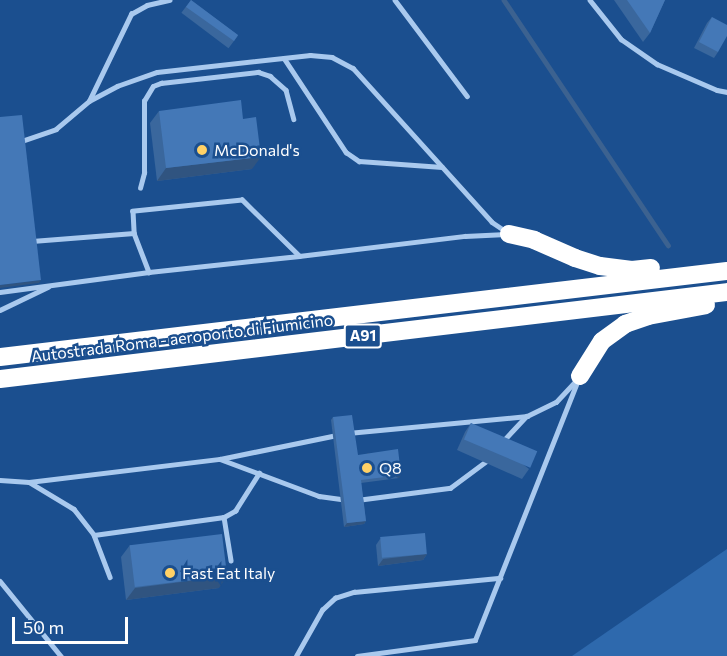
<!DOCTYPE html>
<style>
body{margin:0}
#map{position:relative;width:727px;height:656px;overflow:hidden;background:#1b4f8f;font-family:Commissioner,sans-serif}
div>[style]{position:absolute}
.green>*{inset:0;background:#2e69ad}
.stream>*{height:4.5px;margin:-2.25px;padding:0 2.25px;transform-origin:2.25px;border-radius:2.25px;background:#3c6290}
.service>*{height:4.5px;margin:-2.25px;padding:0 2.25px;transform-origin:2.25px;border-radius:2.25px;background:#a9c9ee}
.motorway>*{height:18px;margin:-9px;padding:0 9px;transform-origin:9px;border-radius:9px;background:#fff}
.wall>*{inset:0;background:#3a679d;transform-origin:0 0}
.shaded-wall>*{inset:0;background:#305480;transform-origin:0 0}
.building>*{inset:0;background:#4478b7;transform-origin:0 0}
.dots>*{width:16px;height:16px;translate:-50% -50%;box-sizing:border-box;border:3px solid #1b4f8f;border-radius:50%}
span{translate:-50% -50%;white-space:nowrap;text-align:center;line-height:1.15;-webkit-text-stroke:5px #1b4f8f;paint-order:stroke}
.shield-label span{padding:2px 4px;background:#1b4f8f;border:2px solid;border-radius:4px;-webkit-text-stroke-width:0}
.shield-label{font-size:15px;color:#fff;font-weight:700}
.poi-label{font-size:16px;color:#fff}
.left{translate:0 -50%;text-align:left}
.street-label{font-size:16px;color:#fff}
.scale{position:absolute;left:12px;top:617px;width:116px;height:27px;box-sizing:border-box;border:3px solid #fff;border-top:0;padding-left:8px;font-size:18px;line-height:21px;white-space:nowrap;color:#fff;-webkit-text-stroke:4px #1b4f8f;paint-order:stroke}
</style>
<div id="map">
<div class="green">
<div style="clip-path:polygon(727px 549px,727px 656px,572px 656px)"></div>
</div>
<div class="stream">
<div style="left:504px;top:0;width:295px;rotate:56.2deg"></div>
</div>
<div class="service">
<div style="left:395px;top:0;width:120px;rotate:53.1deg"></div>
<div style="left:590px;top:0;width:50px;rotate:51.5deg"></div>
<div style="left:621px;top:39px;width:44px;rotate:34.8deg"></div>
<div style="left:657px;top:64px;width:65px;rotate:23.4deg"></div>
<div style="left:717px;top:90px;width:10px;rotate:11deg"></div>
<div style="left:284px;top:58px;width:113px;rotate:56.6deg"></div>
<div style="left:346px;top:152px;width:16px;rotate:35deg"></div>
<div style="left:359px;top:161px;width:83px;rotate:4.1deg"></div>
<div style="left:89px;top:101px;width:97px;rotate:-64.2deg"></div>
<div style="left:131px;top:14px;width:18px;rotate:-29deg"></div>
<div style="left:147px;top:5px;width:23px;rotate:-13deg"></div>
<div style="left:19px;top:142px;width:39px;rotate:-19deg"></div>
<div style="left:56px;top:129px;width:43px;rotate:-40.3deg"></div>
<div style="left:89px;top:101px;width:32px;rotate:-28deg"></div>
<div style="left:117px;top:86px;width:42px;rotate:-19.3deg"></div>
<div style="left:157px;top:72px;width:154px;rotate:-6.3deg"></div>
<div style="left:310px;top:55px;width:22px;rotate:5deg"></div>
<div style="left:332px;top:57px;width:24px;rotate:28deg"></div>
<div style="left:353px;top:68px;width:207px;rotate:47.9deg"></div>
<div style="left:492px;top:222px;width:18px;rotate:34deg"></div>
<div style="left:140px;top:188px;width:16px;rotate:-75deg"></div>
<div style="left:144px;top:173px;width:72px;rotate:-90deg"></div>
<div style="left:144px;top:101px;width:17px;rotate:-59deg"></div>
<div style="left:153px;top:86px;width:9px;rotate:-21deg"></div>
<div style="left:161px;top:83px;width:98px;rotate:-6.5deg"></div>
<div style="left:258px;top:72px;width:13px;rotate:18deg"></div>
<div style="left:270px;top:76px;width:21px;rotate:41deg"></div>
<div style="left:286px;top:90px;width:30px;rotate:75deg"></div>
<div style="left:32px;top:241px;width:102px;rotate:-4.5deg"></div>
<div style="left:299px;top:256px;width:80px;rotate:-135.5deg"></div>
<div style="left:242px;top:200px;width:110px;rotate:174.2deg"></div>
<div style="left:133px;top:211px;width:22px;rotate:87deg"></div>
<div style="left:134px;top:233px;width:42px;rotate:69deg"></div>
<div style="left:149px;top:272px;width:151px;rotate:-6.1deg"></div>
<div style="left:299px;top:256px;width:167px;rotate:-6.9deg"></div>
<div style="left:465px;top:236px;width:41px;rotate:-2.8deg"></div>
<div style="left:0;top:292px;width:150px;rotate:-7.6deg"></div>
<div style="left:0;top:310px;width:53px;rotate:-25.6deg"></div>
<div style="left:348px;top:433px;width:180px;rotate:-5.4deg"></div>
<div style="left:527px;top:416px;width:32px;rotate:-26deg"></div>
<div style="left:556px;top:402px;width:33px;rotate:-47deg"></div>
<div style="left:503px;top:441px;width:34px;rotate:-47deg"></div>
<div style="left:220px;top:459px;width:106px;rotate:20.5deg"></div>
<div style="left:319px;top:496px;width:27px;rotate:8deg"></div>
<div style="left:0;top:480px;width:29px;rotate:4deg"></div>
<div style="left:29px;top:482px;width:192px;rotate:-6.9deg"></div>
<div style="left:220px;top:459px;width:119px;rotate:-11.6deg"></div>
<div style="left:29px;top:482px;width:52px;rotate:31deg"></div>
<div style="left:74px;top:509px;width:33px;rotate:52deg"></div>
<div style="left:94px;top:535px;width:131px;rotate:-7.9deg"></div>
<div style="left:224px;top:517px;width:13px;rotate:-29deg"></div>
<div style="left:235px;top:511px;width:45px;rotate:-57.7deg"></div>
<div style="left:357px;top:500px;width:94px;rotate:-7.4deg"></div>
<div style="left:450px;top:488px;width:49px;rotate:-36.6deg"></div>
<div style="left:224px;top:517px;width:44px;rotate:80.8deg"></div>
<div style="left:94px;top:535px;width:45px;rotate:69.1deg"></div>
<div style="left:0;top:581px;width:97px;rotate:50.9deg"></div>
<div style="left:296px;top:656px;width:53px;rotate:-60.5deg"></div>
<div style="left:322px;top:610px;width:18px;rotate:-43deg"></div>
<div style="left:335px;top:598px;width:20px;rotate:-18deg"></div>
<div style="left:354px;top:592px;width:147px;rotate:-5.5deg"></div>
<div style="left:357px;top:656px;width:119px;rotate:-7.7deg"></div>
<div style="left:475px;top:640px;width:280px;rotate:-68.4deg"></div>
</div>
<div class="motorway">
<div style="left:509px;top:234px;width:26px;rotate:13deg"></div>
<div style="left:534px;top:240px;width:45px;rotate:23.7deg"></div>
<div style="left:575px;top:258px;width:26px;rotate:18deg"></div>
<div style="left:600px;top:266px;width:32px;rotate:7deg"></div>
<div style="left:632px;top:270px;width:19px;rotate:-6deg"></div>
<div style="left:0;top:357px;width:732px;rotate:-6.75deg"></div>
<div style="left:580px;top:376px;width:41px;rotate:-57.8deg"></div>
<div style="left:602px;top:341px;width:29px;rotate:-36deg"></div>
<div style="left:625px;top:324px;width:24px;rotate:-19deg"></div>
<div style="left:648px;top:316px;width:59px;rotate:-10.7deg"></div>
<div style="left:0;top:379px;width:732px;rotate:-6.82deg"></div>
</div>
<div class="wall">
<div style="left:191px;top:0;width:59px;height:16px;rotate:37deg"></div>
<div style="clip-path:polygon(614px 0,665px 0,650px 33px,643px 42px)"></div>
<div style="clip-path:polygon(712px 17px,718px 52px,714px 58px,694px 48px,707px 23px)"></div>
<div style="clip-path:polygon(159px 111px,243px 119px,252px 169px,157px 181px,150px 123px)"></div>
<div style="clip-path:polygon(333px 417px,358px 455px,399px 478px,361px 483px,366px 521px,364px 524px,344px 527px,331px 420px)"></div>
<div style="clip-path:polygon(471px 423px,529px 469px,522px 479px,457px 450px,465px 432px)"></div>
<div style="clip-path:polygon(380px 539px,427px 554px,423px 560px,378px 566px,376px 545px)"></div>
<div style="clip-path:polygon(130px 545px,219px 588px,126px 600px,121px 557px)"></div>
</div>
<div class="shaded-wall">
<div style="clip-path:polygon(261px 157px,252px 169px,157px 181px,166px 168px)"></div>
<div style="clip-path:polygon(41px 280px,39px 283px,0 288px,0 285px)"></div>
<div style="left:401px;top:475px;width:4px;height:40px;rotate:124deg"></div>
<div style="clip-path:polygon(366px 521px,364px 524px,344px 527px,347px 523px)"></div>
<div style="clip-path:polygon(427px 554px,423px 560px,378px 566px,383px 559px)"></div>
<div style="clip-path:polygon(227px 576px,219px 588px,126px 600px,135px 588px)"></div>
</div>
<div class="building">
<div style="clip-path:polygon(191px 0,238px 35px,234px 41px,186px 7px)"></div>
<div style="clip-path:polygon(627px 0,665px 0,650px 33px)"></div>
<div style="clip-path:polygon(712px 17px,727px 25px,727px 36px,718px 52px,699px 42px)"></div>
<div style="clip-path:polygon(241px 100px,243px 119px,256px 117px,261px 157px,166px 168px,159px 111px)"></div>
<div style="clip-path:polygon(22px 115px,41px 280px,0 285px,0 117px)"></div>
<div style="clip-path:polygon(352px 415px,358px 455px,398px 449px,401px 475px,361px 480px,366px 521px,347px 523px,333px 417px)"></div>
<div style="left:471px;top:423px;width:72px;height:18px;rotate:23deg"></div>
<div style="left:425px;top:533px;width:21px;height:45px;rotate:85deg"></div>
<div style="left:222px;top:534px;width:42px;height:93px;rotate:83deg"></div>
</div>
<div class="dots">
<div style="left:202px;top:150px;background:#ffd166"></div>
<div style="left:367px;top:468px;background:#ffd166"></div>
<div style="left:170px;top:573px;background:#ffd166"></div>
</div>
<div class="shield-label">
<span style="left:363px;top:336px">A91</span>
</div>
<div class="poi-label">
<span class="left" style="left:214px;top:150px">McDonald's</span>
<span class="left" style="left:379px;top:468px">Q8</span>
<span class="left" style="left:182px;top:573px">Fast Eat Italy</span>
</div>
<div class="street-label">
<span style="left:182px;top:338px;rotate:-7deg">Autostrada Roma - aeroporto di Fiumicino</span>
</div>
<div class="scale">50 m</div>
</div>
